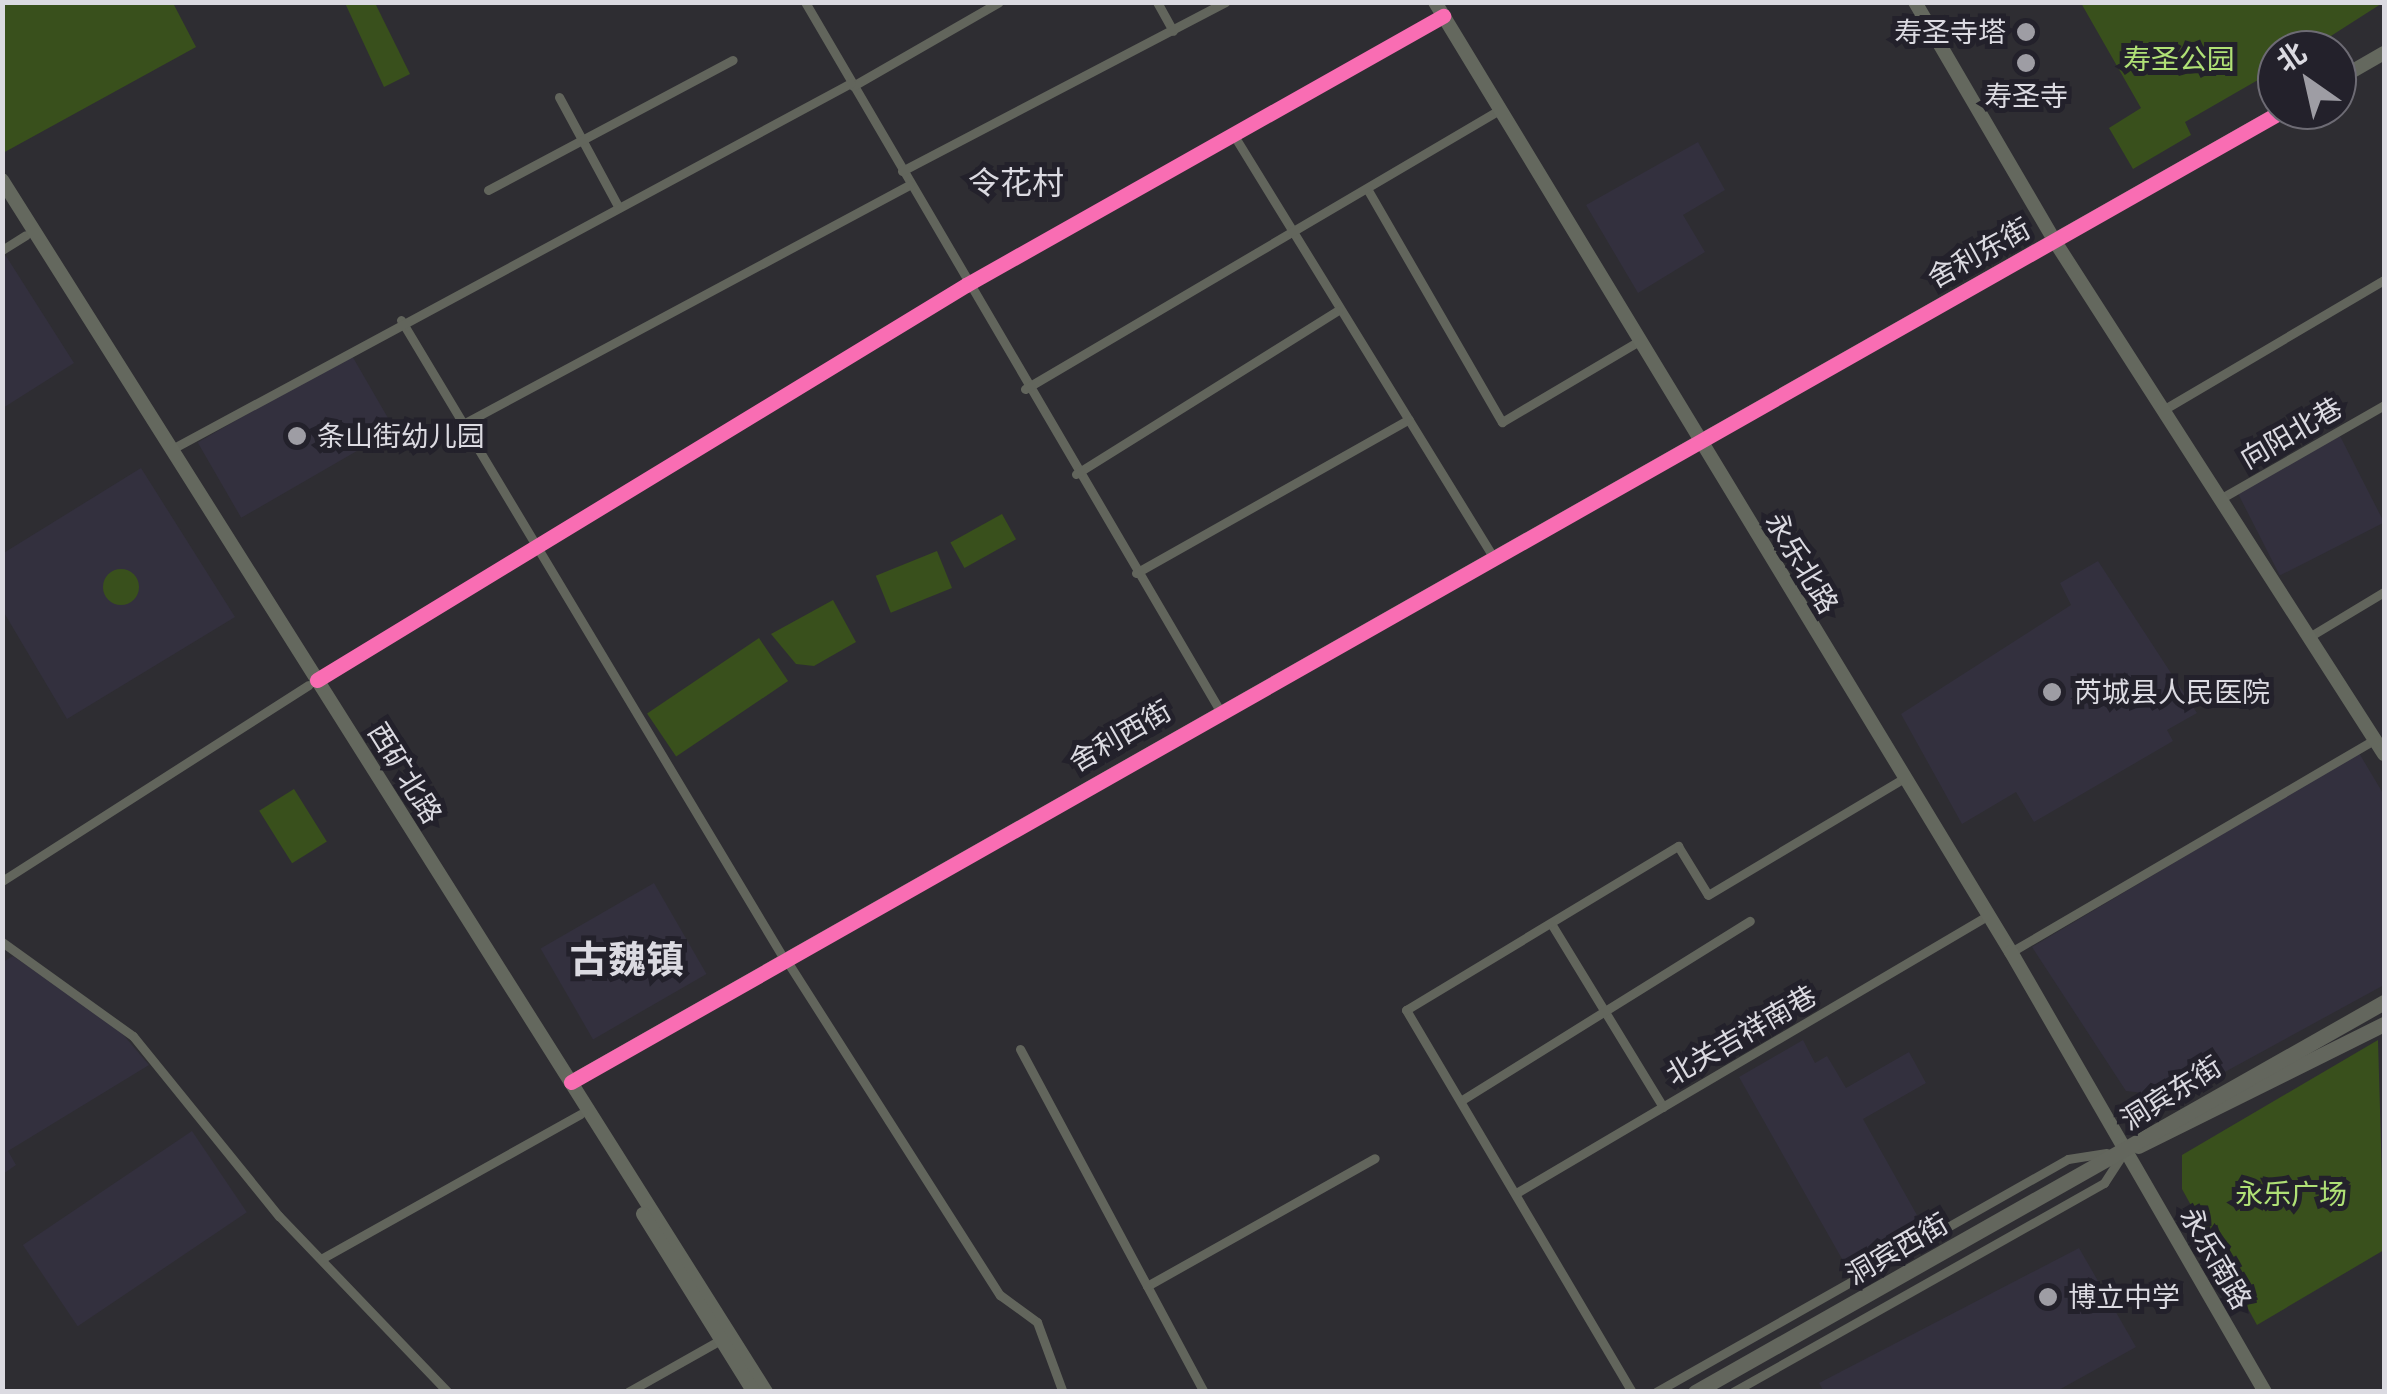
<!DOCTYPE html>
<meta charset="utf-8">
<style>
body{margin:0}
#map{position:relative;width:2387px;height:1394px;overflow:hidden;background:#2e2d32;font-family:"Golos Text","Noto Sans SC",sans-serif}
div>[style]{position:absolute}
.built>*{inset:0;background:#33303e;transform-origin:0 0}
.green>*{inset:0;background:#39501c;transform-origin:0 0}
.round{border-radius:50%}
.street>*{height:9px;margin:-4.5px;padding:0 4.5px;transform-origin:4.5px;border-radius:4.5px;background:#62655c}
.secondary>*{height:14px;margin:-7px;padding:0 7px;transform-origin:7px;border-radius:7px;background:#64685e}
.primary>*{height:15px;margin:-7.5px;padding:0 7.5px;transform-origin:7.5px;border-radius:7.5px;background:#63665d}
.cycleway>*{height:15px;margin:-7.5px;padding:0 7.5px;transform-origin:7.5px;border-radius:7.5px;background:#f96db3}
.dots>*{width:28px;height:28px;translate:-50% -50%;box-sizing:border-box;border:5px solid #23212b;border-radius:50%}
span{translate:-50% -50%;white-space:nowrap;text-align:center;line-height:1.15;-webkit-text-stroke:10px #23212b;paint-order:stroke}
.poi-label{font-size:28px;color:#dbdae1}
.right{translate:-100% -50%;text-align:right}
.left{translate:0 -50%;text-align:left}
.park-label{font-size:28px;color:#b0e176}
.street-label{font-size:28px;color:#dbdae1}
.quarter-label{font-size:32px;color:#dbdae1}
.district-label{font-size:38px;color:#dbdae1;font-weight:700}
.frame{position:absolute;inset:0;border:5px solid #dbdae1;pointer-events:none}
.north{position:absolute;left:2257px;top:30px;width:100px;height:100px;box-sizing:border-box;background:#23212b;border:2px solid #6d6b74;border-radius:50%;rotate:326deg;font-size:28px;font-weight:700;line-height:40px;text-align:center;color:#dbdae1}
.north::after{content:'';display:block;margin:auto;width:35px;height:45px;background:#9e9da4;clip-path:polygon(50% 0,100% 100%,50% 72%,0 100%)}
</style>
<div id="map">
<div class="built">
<div style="clip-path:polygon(1698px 142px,1725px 190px,1683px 215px,1705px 252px,1638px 293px,1586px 205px)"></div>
<div style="clip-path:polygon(6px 256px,74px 363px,3px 408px,2px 258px)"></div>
<div style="left:351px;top:354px;width:87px;height:177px;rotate:60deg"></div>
<div style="left:2340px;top:436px;width:97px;height:117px;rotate:63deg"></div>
<div style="clip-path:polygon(141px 468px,235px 617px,67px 719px,3px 611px,2px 554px)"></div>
<div style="clip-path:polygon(2098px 561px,2197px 713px,2167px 730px,2173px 741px,2034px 822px,2016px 792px,1962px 824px,1901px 714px,2071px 605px,2060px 583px)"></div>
<div style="clip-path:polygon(2359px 753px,2384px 795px,2384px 985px,2179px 1097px,2126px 1091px,2032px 947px)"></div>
<div style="left:654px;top:883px;width:105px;height:131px;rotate:60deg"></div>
<div style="clip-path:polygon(13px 956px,115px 1025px,149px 1065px,8px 1151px,16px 1165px,3px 1174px,3px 962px)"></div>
<div style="clip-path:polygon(1803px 1040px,1815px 1063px,1827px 1056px,1846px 1088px,1909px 1052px,1926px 1083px,1863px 1119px,1922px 1224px,1846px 1266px,1739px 1077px)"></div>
<div style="left:192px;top:1131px;width:98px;height:204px;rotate:56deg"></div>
<div style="clip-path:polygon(2079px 1248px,2136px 1347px,2057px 1391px,1824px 1392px,1819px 1383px)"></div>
</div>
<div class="green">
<div style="clip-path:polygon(3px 2px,173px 3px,196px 47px,3px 153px)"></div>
<div style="clip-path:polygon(2384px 2px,2309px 50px,2277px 50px,2277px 69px,2185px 122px,2191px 135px,2133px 169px,2109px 128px,2141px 108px,2081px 3px)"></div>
<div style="clip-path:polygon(345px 3px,375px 3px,410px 74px,384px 87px)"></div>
<div style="left:1002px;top:514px;width:29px;height:59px;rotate:61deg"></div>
<div style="left:937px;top:551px;width:40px;height:66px;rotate:68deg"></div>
<div class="round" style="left:103px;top:569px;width:36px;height:36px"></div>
<div style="clip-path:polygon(833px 600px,856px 642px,814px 666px,796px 664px,771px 634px)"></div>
<div style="left:759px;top:638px;width:52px;height:135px;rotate:56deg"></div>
<div style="left:294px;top:789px;width:62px;height:41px;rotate:58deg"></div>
<div style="clip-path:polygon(2378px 1040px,2384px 1250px,2257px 1325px,2182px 1189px,2182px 1155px)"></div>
</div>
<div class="street">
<div style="left:805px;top:2px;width:819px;rotate:59.65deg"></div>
<div style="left:1157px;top:2px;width:33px;rotate:61deg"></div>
<div style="left:853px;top:86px;width:168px;rotate:-29.9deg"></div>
<div style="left:559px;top:97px;width:124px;rotate:61.6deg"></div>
<div style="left:1233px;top:134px;width:494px;rotate:58.4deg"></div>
<div style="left:902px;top:171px;width:365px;rotate:-27.6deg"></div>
<div style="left:488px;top:190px;width:277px;rotate:-28deg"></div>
<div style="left:1369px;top:192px;width:266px;rotate:60deg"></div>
<div style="left:1502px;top:422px;width:159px;rotate:-30.6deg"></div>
<div style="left:2px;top:250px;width:28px;rotate:-32deg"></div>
<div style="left:401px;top:320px;width:745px;rotate:59.06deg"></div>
<div style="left:1025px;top:389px;width:550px;rotate:-30.48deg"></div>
<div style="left:2163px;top:410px;width:256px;rotate:-30.5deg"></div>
<div style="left:465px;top:423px;width:504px;rotate:-28.19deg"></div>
<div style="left:172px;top:449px;width:771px;rotate:-28.33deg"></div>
<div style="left:1076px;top:474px;width:309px;rotate:-32deg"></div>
<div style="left:2220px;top:499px;width:189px;rotate:-29.8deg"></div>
<div style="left:1136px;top:573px;width:313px;rotate:-29.4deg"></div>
<div style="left:2309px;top:637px;width:87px;rotate:-31deg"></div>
<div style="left:317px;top:680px;width:760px;rotate:-31.33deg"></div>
<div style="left:966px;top:285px;width:548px;rotate:-29.42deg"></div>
<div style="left:2px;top:881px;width:364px;rotate:-32.6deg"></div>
<div style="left:1552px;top:925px;width:213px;rotate:58.6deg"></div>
<div style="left:2px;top:942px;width:161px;rotate:35.7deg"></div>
<div style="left:133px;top:1036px;width:232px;rotate:51deg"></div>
<div style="left:279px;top:1216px;width:244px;rotate:46.2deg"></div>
<div style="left:2011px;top:952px;width:422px;rotate:-30.3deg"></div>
<div style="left:785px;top:958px;width:400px;rotate:57.5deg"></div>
<div style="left:1000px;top:1295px;width:46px;rotate:36.1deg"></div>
<div style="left:1037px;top:1322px;width:72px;rotate:69.8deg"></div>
<div style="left:1020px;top:1049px;width:389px;rotate:61.8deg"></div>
<div style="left:1462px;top:1100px;width:339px;rotate:-31.9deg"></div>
<div style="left:1518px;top:1192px;width:544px;rotate:-30.48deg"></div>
<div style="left:321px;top:1259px;width:297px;rotate:-29.2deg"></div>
<div style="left:1147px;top:1286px;width:261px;rotate:-29.3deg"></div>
<div style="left:628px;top:1392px;width:108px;rotate:-29.4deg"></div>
<div style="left:1632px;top:1392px;width:444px;rotate:-120.6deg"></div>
<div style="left:1406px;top:1010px;width:318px;rotate:-31.1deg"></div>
<div style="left:1678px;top:846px;width:57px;rotate:58.5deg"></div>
<div style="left:1708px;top:895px;width:228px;rotate:-30.8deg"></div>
<div style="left:1656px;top:1392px;width:473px;rotate:-29.5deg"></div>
<div style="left:2068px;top:1159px;width:39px;rotate:-9deg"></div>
<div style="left:1733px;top:1392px;width:426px;rotate:-29.4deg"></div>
<div style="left:2104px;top:1183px;width:37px;rotate:-57deg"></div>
</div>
<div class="secondary">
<div style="left:1435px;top:2px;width:1111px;rotate:58.77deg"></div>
<div style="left:2011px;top:952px;width:508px;rotate:60deg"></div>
<div style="left:1915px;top:2px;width:276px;rotate:59.7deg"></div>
<div style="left:2054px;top:240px;width:611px;rotate:57.3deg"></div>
<div style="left:2337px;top:80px;width:54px;rotate:-29.9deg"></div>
<div style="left:2px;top:180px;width:1433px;rotate:57.77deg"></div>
<div style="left:571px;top:1082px;width:1970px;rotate:-29.57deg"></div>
<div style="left:643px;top:1214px;width:210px;rotate:58.1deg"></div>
</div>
<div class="primary">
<div style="left:2138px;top:1146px;width:275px;rotate:-26.4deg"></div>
<div style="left:1695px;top:1392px;width:792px;rotate:-29.51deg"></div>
</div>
<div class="cycleway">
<div style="left:317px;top:680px;width:760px;rotate:-31.33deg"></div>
<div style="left:966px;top:285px;width:548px;rotate:-29.42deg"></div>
<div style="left:571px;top:1082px;width:1970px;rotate:-29.57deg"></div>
</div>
<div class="dots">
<div style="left:2026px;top:32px;background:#9e9da4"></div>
<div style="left:2026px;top:63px;background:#9e9da4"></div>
<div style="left:297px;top:436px;background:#9e9da4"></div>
<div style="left:2052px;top:692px;background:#9e9da4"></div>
<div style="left:2048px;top:1297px;background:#9e9da4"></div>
</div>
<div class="poi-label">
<span class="right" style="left:2006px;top:32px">寿圣寺塔</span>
<span style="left:2026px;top:96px">寿圣寺</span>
<span class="left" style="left:317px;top:436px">条山街幼儿园</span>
<span class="left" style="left:2074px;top:692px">芮城县人民医院</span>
<span class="left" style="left:2068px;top:1297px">博立中学</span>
</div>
<div class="park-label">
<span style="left:2179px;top:59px">寿圣公园</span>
<span style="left:2291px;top:1194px">永乐广场</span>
</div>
<div class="street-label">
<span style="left:1979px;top:253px;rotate:-29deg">舍利东街</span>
<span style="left:2291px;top:433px;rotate:-30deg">向阳北巷</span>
<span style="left:1802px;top:563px;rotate:59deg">永乐北路</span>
<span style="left:1120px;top:736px;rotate:-30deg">舍利西街</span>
<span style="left:405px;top:773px;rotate:58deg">西矿北路</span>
<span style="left:1741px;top:1035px;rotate:-30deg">北关吉祥南巷</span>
<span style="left:2171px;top:1093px;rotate:-32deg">洞宾东街</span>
<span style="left:1897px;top:1249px;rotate:-30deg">洞宾西街</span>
<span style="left:2216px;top:1258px;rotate:60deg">永乐南路</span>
</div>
<div class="quarter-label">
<span style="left:1016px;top:182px">令花村</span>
</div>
<div class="district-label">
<span style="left:627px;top:959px">古魏镇</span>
</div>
<div class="frame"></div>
<div class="north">北</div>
</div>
